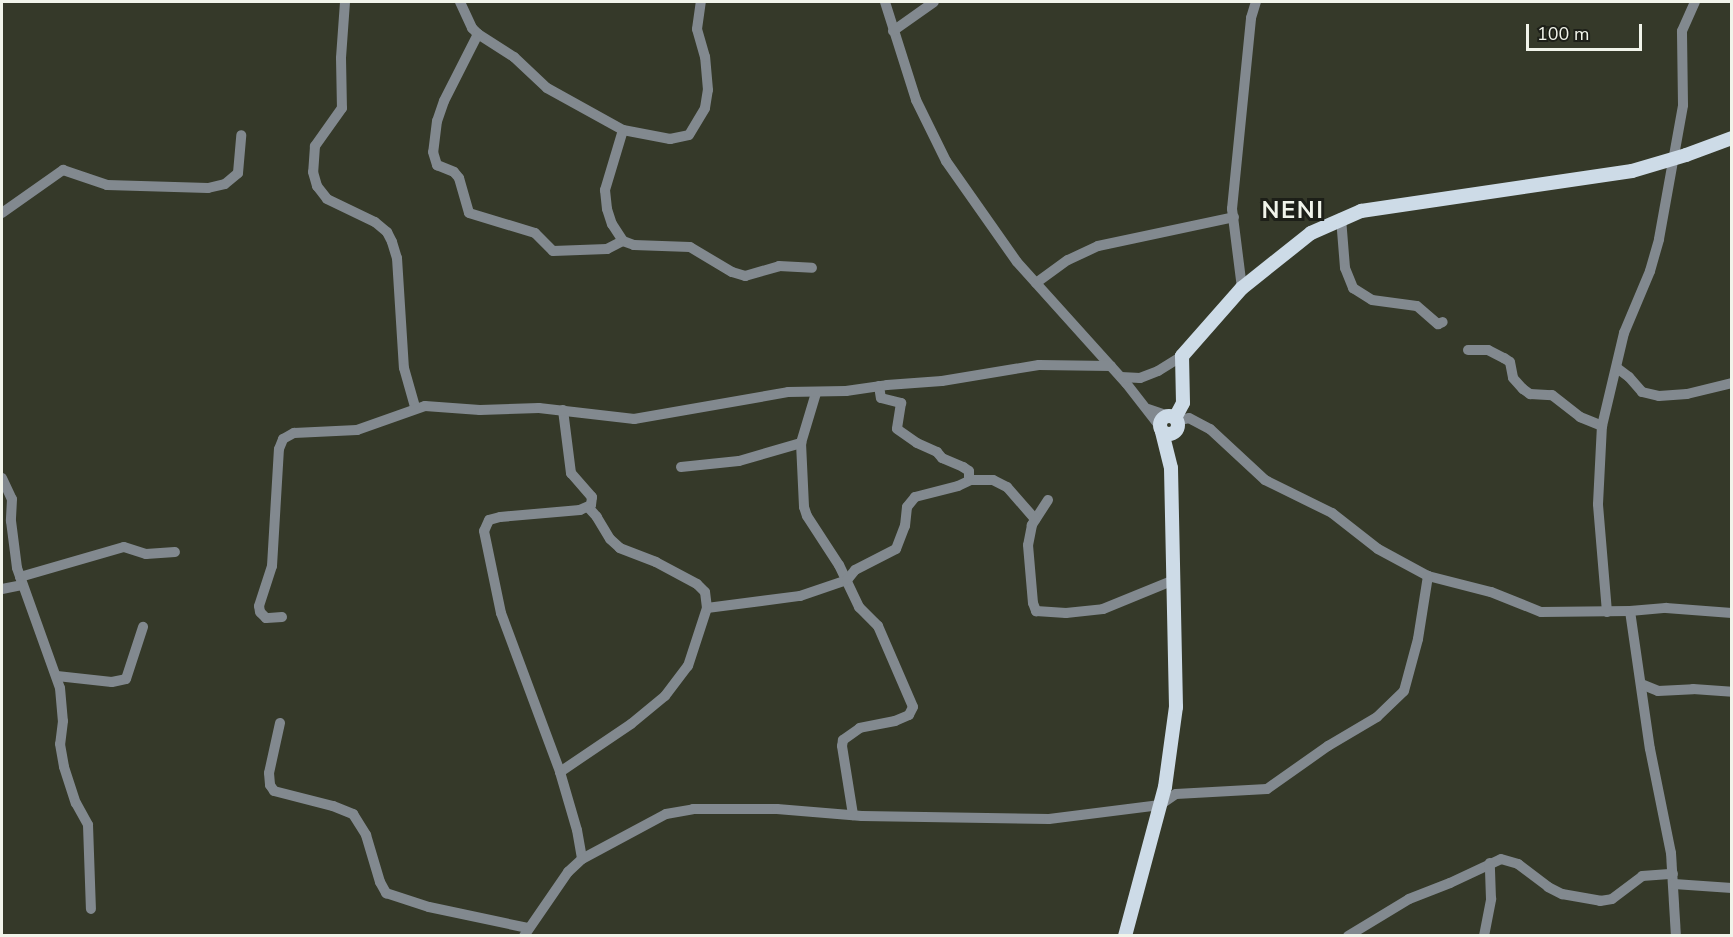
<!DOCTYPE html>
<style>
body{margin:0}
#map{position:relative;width:1733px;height:937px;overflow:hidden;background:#353929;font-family:"Nunito Sans",sans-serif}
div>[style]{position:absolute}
.minor>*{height:10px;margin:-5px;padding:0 5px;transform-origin:5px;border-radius:5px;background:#82898f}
.major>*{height:14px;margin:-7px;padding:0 7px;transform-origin:7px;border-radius:7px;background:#cddbe7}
.major>.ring{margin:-7px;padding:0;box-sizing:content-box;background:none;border:14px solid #cddbe7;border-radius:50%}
span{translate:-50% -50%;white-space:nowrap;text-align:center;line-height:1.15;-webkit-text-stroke:6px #1d1f18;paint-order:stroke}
.district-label{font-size:24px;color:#f1f4ea;font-weight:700;letter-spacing:1.5px}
.frame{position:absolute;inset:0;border:3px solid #f1f4ea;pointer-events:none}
.scale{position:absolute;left:1526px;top:24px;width:116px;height:27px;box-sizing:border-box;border:3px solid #f1f4ea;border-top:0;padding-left:8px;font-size:18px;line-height:21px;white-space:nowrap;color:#f1f4ea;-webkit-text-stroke:4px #1d1f18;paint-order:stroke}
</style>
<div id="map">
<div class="minor">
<div style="left:345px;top:2px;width:56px;rotate:94.1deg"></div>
<div style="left:341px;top:58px;width:50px;rotate:88.9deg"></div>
<div style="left:342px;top:108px;width:47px;rotate:125.4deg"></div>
<div style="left:315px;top:146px;width:26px;rotate:94deg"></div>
<div style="left:313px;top:172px;width:15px;rotate:74deg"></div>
<div style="left:317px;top:186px;width:16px;rotate:52deg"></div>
<div style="left:327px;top:199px;width:53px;rotate:25.6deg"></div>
<div style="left:375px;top:222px;width:16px;rotate:40deg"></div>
<div style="left:387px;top:232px;width:11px;rotate:63deg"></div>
<div style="left:392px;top:242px;width:17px;rotate:73deg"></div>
<div style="left:397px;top:258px;width:110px;rotate:86.4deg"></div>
<div style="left:404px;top:368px;width:41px;rotate:74.2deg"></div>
<div style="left:460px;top:2px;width:29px;rotate:65deg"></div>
<div style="left:472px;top:28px;width:8px;rotate:45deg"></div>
<div style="left:478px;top:34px;width:43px;rotate:32.6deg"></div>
<div style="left:514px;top:57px;width:45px;rotate:43.2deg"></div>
<div style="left:547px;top:88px;width:87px;rotate:28.9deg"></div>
<div style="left:623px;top:130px;width:48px;rotate:10.8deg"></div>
<div style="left:670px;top:139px;width:19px;rotate:-12deg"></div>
<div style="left:689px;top:135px;width:31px;rotate:-59deg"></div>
<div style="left:705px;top:108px;width:18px;rotate:-81deg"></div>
<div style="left:708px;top:90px;width:33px;rotate:-95deg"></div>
<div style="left:705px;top:57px;width:29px;rotate:-106deg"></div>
<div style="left:697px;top:29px;width:27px;rotate:-82deg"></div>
<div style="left:885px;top:2px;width:103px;rotate:72.4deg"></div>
<div style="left:916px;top:100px;width:68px;rotate:63.8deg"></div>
<div style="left:946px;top:161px;width:123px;rotate:54.9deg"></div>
<div style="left:1017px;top:262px;width:163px;rotate:48deg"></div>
<div style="left:1126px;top:383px;width:57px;rotate:52.1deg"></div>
<div style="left:893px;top:31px;width:50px;rotate:-35.3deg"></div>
<div style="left:478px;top:34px;width:75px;rotate:116.9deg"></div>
<div style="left:444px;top:101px;width:21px;rotate:109deg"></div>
<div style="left:437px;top:121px;width:31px;rotate:97deg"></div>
<div style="left:433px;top:152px;width:14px;rotate:73deg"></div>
<div style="left:437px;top:165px;width:18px;rotate:22deg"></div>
<div style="left:454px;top:172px;width:8px;rotate:50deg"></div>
<div style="left:459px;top:178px;width:36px;rotate:74deg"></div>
<div style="left:469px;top:213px;width:69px;rotate:16.9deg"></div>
<div style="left:535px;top:233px;width:25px;rotate:45deg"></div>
<div style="left:553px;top:251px;width:54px;rotate:-2.1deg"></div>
<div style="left:607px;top:249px;width:18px;rotate:-27deg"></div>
<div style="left:623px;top:130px;width:63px;rotate:106.7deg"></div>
<div style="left:605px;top:190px;width:19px;rotate:84deg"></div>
<div style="left:607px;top:209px;width:16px;rotate:72deg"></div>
<div style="left:612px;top:224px;width:20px;rotate:57deg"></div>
<div style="left:623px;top:241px;width:12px;rotate:20deg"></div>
<div style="left:634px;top:245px;width:56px;rotate:2deg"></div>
<div style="left:690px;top:247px;width:49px;rotate:30.8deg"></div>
<div style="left:732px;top:272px;width:14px;rotate:17deg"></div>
<div style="left:745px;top:276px;width:35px;rotate:-16deg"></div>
<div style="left:779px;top:266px;width:33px;rotate:3deg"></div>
<div style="left:2px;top:213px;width:75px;rotate:-35.2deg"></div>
<div style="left:63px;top:170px;width:46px;rotate:18.8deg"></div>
<div style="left:107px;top:185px;width:101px;rotate:1.7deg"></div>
<div style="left:208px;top:188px;width:17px;rotate:-13deg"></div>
<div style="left:225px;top:184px;width:17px;rotate:-40deg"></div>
<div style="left:238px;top:173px;width:38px;rotate:-85deg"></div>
<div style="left:1341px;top:218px;width:50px;rotate:85.4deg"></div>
<div style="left:1345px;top:268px;width:22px;rotate:68deg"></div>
<div style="left:1353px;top:288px;width:22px;rotate:32deg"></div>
<div style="left:1372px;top:300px;width:45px;rotate:7.6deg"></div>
<div style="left:1417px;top:306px;width:28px;rotate:41deg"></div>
<div style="left:1438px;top:324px;width:5px;rotate:-22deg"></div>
<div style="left:1036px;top:283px;width:39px;rotate:-36deg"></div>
<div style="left:1068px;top:260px;width:33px;rotate:-25deg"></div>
<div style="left:1098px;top:246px;width:139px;rotate:-12deg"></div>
<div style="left:1242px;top:288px;width:80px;rotate:-97.2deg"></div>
<div style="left:1232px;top:209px;width:192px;rotate:-84.3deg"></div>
<div style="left:1251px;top:18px;width:17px;rotate:-73deg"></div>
<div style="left:1468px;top:350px;width:20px"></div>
<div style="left:1488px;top:350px;width:18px;rotate:27deg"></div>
<div style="left:1504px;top:358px;width:7px;rotate:34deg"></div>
<div style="left:1510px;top:362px;width:16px;rotate:79deg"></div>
<div style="left:1513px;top:378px;width:15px;rotate:48deg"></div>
<div style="left:1523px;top:389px;width:9px;rotate:36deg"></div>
<div style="left:1530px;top:394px;width:22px;rotate:3deg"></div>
<div style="left:1552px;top:395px;width:36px;rotate:38deg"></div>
<div style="left:1580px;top:417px;width:24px;rotate:22deg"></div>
<div style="left:1617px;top:368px;width:15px;rotate:37deg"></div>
<div style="left:1629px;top:377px;width:20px;rotate:49deg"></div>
<div style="left:1642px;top:392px;width:17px;rotate:13deg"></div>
<div style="left:1659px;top:396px;width:28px;rotate:-4deg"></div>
<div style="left:1687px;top:394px;width:46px;rotate:-13.7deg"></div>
<div style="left:1121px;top:377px;width:19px;rotate:3deg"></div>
<div style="left:1140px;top:378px;width:19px;rotate:-21deg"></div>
<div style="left:1158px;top:371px;width:28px;rotate:-32deg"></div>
<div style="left:879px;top:386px;width:12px;rotate:81deg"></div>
<div style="left:881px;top:398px;width:21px;rotate:14deg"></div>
<div style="left:901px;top:403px;width:26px;rotate:99deg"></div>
<div style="left:897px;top:429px;width:24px;rotate:35deg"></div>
<div style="left:917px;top:443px;width:22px;rotate:24deg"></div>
<div style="left:937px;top:452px;width:8px;rotate:50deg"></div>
<div style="left:942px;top:458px;width:23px;rotate:23deg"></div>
<div style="left:963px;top:467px;width:7px;rotate:34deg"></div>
<div style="left:969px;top:471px;width:9px;rotate:90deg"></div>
<div style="left:816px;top:393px;width:52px;rotate:106.7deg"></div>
<div style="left:801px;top:443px;width:64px;rotate:87.3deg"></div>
<div style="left:804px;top:507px;width:9px;rotate:72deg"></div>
<div style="left:807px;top:516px;width:59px;rotate:56.9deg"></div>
<div style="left:839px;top:565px;width:47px;rotate:64.5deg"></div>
<div style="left:859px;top:607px;width:27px;rotate:45deg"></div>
<div style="left:878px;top:626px;width:88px;rotate:66.6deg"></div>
<div style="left:913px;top:707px;width:9px;rotate:117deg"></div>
<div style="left:909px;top:715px;width:15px;rotate:157deg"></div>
<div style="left:895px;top:721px;width:36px;rotate:169deg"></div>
<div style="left:860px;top:728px;width:21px;rotate:145deg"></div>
<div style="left:843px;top:740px;width:6px;rotate:99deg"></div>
<div style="left:842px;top:746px;width:70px;rotate:80.9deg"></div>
<div style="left:1148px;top:409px;width:21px;rotate:19deg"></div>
<div style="left:563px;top:410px;width:64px;rotate:82.8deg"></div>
<div style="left:571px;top:473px;width:32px;rotate:49deg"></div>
<div style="left:592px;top:497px;width:8px;rotate:97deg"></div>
<div style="left:591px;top:505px;width:12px;rotate:156deg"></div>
<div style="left:580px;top:510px;width:80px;rotate:175deg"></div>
<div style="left:500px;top:517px;width:11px;rotate:165deg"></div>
<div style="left:489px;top:520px;width:12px;rotate:114deg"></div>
<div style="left:484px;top:531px;width:84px;rotate:78.3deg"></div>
<div style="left:501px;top:613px;width:170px;rotate:69.6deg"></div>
<div style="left:560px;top:772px;width:60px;rotate:73.7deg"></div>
<div style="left:577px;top:830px;width:29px;rotate:80deg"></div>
<div style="left:1177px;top:421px;width:12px;rotate:-14deg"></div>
<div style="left:1189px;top:418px;width:24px;rotate:28deg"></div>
<div style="left:1210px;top:429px;width:75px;rotate:42.8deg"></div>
<div style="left:1265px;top:480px;width:75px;rotate:26.2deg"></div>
<div style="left:1332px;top:513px;width:58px;rotate:38deg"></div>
<div style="left:1378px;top:549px;width:57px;rotate:28.4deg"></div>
<div style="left:1428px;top:576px;width:65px;rotate:14.3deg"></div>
<div style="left:1491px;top:592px;width:54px;rotate:21.8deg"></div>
<div style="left:1541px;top:612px;width:89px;rotate:-0.6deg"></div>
<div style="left:1630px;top:611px;width:36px;rotate:-5deg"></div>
<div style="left:1666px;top:608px;width:66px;rotate:4.3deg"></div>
<div style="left:681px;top:467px;width:58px;rotate:-5.9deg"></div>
<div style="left:739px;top:461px;width:65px;rotate:-16.2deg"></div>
<div style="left:2px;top:478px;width:23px;rotate:65deg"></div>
<div style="left:12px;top:499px;width:22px;rotate:93deg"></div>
<div style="left:11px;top:521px;width:47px;rotate:82.7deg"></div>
<div style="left:17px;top:568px;width:127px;rotate:70.3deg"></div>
<div style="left:60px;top:688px;width:33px;rotate:85deg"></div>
<div style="left:63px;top:721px;width:23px;rotate:97deg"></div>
<div style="left:60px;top:744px;width:23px;rotate:80deg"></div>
<div style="left:64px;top:767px;width:38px;rotate:72deg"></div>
<div style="left:76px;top:803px;width:25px;rotate:61deg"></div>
<div style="left:88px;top:825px;width:84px;rotate:88deg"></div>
<div style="left:1048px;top:500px;width:30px;rotate:123deg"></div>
<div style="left:1032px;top:525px;width:20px;rotate:101deg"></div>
<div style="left:1028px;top:545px;width:58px;rotate:85.1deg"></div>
<div style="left:1033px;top:603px;width:9px;rotate:69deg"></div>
<div style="left:1036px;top:611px;width:30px;rotate:4deg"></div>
<div style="left:1066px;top:613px;width:37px;rotate:-6deg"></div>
<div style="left:1103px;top:609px;width:77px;rotate:-22.2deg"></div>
<div style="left:20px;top:577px;width:108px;rotate:-16.1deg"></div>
<div style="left:124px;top:547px;width:23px;rotate:18deg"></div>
<div style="left:146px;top:554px;width:29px;rotate:-4deg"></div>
<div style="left:2px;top:589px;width:20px;rotate:-11deg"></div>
<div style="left:707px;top:608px;width:94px;rotate:-7.4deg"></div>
<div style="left:800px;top:596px;width:50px;rotate:-18.8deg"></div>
<div style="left:847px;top:580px;width:13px;rotate:-51deg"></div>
<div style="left:855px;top:570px;width:46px;rotate:-27.1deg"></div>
<div style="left:896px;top:549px;width:25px;rotate:-69deg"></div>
<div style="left:905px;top:526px;width:19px;rotate:-84deg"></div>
<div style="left:907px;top:507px;width:13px;rotate:-51deg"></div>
<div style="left:915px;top:497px;width:44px;rotate:-14.3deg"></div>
<div style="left:958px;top:486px;width:14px;rotate:-25deg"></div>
<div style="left:971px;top:480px;width:22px"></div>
<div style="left:993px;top:480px;width:16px;rotate:27deg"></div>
<div style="left:1007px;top:487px;width:43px;rotate:48.8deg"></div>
<div style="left:1630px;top:611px;width:139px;rotate:81.8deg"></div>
<div style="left:1650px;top:749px;width:106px;rotate:78.6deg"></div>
<div style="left:1671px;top:853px;width:83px;rotate:86.6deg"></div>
<div style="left:1607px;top:612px;width:108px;rotate:-94.8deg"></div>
<div style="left:1598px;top:504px;width:78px;rotate:-87.1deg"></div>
<div style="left:1602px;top:426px;width:96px;rotate:-76.7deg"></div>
<div style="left:1624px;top:333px;width:67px;rotate:-67.2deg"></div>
<div style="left:1650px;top:271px;width:33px;rotate:-74deg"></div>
<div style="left:1659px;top:239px;width:136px;rotate:-79.8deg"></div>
<div style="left:1683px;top:105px;width:74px;rotate:-90.8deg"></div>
<div style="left:1682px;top:31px;width:32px;rotate:-66deg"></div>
<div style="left:282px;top:617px;width:16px;rotate:176deg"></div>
<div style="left:266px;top:618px;width:8px;rotate:-135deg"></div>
<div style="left:260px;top:612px;width:6px;rotate:-99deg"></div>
<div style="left:259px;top:606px;width:42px;rotate:-72deg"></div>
<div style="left:272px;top:566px;width:117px;rotate:-86.6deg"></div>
<div style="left:279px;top:449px;width:11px;rotate:-68deg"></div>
<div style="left:283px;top:439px;width:13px;rotate:-29deg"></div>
<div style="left:294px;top:433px;width:63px;rotate:-2.7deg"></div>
<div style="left:357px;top:430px;width:72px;rotate:-19.4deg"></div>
<div style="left:425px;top:406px;width:55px;rotate:4.2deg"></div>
<div style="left:480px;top:410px;width:59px;rotate:-1.9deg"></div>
<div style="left:539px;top:408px;width:96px;rotate:6.6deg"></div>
<div style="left:634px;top:419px;width:156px;rotate:-9.9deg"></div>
<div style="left:788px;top:392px;width:58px;rotate:-1deg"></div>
<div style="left:846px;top:391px;width:41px;rotate:-8.3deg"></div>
<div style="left:887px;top:385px;width:55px;rotate:-4.2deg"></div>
<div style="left:942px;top:381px;width:98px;rotate:-9.4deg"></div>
<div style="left:1039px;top:365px;width:72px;rotate:0.8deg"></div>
<div style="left:57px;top:676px;width:55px;rotate:6.2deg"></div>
<div style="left:112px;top:682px;width:14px;rotate:-12deg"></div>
<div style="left:126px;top:679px;width:55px;rotate:-71.9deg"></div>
<div style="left:1641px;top:684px;width:18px;rotate:22deg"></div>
<div style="left:1658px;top:691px;width:35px;rotate:-3deg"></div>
<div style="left:1693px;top:689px;width:39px;rotate:4deg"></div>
<div style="left:280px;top:723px;width:51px;rotate:102.4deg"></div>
<div style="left:269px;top:773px;width:12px;rotate:85deg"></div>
<div style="left:270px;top:785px;width:7px;rotate:56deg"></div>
<div style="left:274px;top:791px;width:61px;rotate:14.3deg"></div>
<div style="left:333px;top:806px;width:22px;rotate:22deg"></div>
<div style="left:353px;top:814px;width:25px;rotate:58deg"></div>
<div style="left:366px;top:835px;width:49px;rotate:73.4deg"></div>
<div style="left:380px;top:882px;width:13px;rotate:61deg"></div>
<div style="left:386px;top:893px;width:45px;rotate:18deg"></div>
<div style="left:429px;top:907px;width:101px;rotate:12deg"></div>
<div style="left:560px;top:772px;width:86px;rotate:-34.1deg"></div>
<div style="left:631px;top:724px;width:44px;rotate:-39.5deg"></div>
<div style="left:665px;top:696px;width:38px;rotate:-53deg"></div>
<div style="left:688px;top:666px;width:61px;rotate:-71.9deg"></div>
<div style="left:707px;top:608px;width:16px;rotate:-97deg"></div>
<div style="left:705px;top:592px;width:11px;rotate:-135deg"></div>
<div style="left:697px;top:584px;width:47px;rotate:-151.8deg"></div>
<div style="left:656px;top:562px;width:39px;rotate:-159deg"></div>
<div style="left:620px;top:548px;width:13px;rotate:-138deg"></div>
<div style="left:610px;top:539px;width:26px;rotate:-121deg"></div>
<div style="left:597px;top:517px;width:12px;rotate:-132deg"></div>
<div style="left:1674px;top:884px;width:58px;rotate:3.9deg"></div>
<div style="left:524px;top:936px;width:78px;rotate:-55.5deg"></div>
<div style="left:568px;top:872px;width:19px;rotate:-43deg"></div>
<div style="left:582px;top:859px;width:95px;rotate:-28.2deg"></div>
<div style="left:666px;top:814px;width:27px;rotate:-10deg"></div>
<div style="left:693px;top:809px;width:84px"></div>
<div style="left:777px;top:809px;width:85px;rotate:4.7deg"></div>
<div style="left:862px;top:816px;width:187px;rotate:0.9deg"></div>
<div style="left:1049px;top:819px;width:112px;rotate:-7.2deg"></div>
<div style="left:1160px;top:805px;width:19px;rotate:-35deg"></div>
<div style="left:1176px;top:794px;width:91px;rotate:-3.1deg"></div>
<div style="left:1267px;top:789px;width:75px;rotate:-35.2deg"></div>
<div style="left:1328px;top:746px;width:57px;rotate:-30.6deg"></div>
<div style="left:1377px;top:717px;width:37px;rotate:-44deg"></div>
<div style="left:1404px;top:691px;width:54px;rotate:-74.9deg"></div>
<div style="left:1418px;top:639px;width:64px;rotate:-81deg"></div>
<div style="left:1348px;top:936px;width:71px;rotate:-31.2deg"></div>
<div style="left:1409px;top:899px;width:44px;rotate:-21.3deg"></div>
<div style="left:1450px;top:883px;width:56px;rotate:-25.2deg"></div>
<div style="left:1501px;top:859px;width:18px;rotate:16deg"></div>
<div style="left:1518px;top:864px;width:38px;rotate:37deg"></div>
<div style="left:1548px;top:887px;width:16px;rotate:27deg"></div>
<div style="left:1562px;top:894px;width:39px;rotate:10deg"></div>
<div style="left:1600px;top:901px;width:12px;rotate:-9deg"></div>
<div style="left:1612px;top:899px;width:38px;rotate:-37deg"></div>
<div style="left:1642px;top:876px;width:31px;rotate:-4deg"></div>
<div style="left:1484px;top:936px;width:38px;rotate:-79deg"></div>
<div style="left:1491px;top:899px;width:36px;rotate:-92deg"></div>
</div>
<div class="major">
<div class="ring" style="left:1160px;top:416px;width:4px;height:4px"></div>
<div style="left:1175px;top:418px;width:17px;rotate:-62deg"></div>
<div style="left:1183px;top:403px;width:47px;rotate:-91.2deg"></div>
<div style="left:1182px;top:356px;width:91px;rotate:-48.6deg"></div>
<div style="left:1242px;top:288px;width:88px;rotate:-38.6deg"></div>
<div style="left:1311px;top:233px;width:55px;rotate:-23.7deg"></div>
<div style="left:1361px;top:211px;width:274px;rotate:-8.4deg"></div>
<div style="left:1632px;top:171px;width:56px;rotate:-16.5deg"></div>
<div style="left:1686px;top:155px;width:49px;rotate:-20.3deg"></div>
<div style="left:1125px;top:936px;width:154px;rotate:-75deg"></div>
<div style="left:1165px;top:787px;width:81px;rotate:-82.2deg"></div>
<div style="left:1176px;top:707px;width:239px;rotate:-91.2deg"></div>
<div style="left:1171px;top:468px;width:38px;rotate:-104deg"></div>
</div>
<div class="district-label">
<span style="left:1293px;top:211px">NENI</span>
</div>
<div class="frame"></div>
<div class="scale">100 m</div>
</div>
